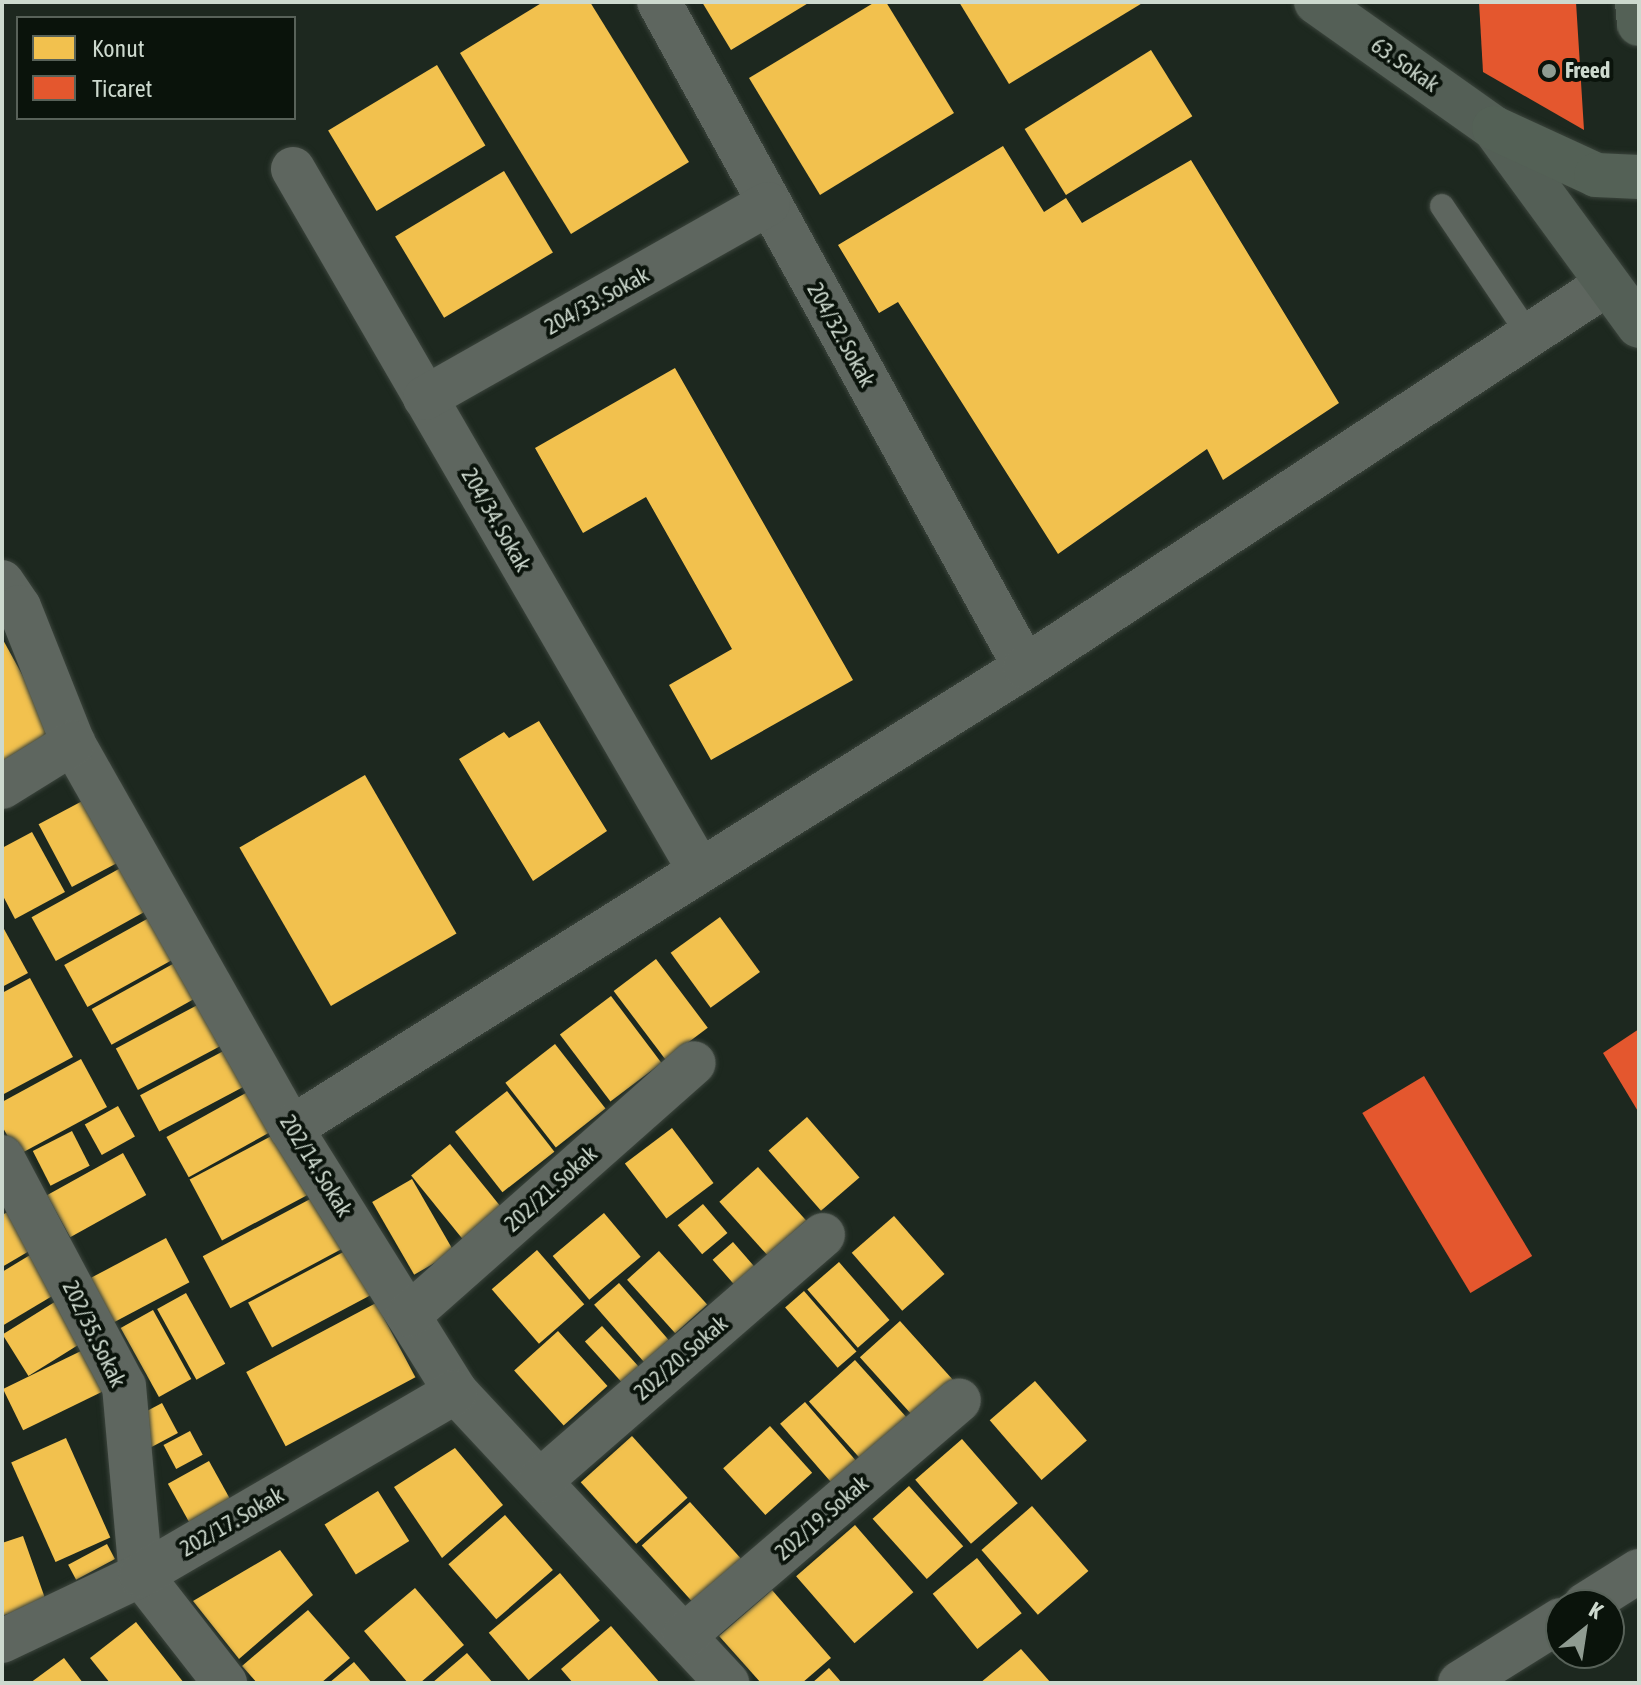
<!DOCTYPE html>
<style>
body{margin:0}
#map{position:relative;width:1641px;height:1685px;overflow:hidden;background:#1d281f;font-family:"Asap Condensed",sans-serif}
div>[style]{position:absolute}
.homes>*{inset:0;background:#f2c14e;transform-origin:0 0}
.shops>*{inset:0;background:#e4572e;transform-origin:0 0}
.roads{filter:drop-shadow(0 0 2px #3b443c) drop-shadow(0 0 2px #3b443c)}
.service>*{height:24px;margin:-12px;padding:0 12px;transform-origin:12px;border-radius:12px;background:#5e665f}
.minor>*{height:44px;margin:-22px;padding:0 22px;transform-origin:22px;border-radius:22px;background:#5e665f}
.secondary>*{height:44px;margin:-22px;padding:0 22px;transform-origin:22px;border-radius:22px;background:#545f56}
.primary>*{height:44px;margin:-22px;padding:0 22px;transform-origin:22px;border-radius:22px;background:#546156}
.dots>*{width:22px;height:22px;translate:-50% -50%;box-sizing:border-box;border:4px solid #0a130b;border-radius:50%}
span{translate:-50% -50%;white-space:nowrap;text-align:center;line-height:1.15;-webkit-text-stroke:8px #0a130b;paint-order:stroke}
.street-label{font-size:22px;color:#cdd9ce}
.poi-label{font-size:22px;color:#cdd9ce;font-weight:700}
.left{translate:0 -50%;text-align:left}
.frame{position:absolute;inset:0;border:4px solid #cdd9ce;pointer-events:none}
.legend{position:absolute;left:16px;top:16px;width:280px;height:104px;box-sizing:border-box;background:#0a130b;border:2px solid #586259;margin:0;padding:10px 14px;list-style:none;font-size:24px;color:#cdd9ce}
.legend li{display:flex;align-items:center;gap:16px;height:40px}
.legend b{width:40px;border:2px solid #586259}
.north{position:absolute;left:1545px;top:1589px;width:80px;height:80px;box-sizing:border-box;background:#0a130b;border:2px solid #586259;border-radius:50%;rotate:30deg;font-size:22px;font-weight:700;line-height:32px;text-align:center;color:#cdd9ce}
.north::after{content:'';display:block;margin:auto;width:28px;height:36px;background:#8f9b91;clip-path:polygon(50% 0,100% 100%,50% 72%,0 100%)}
</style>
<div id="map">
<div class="homes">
<div style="clip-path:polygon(543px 2px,590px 2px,689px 162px,571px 234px,460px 53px)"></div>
<div style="clip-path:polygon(702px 2px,810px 2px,731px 50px)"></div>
<div style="clip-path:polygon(875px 2px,886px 2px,954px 113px,820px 195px,749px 78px)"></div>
<div style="clip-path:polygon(959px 2px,1144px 2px,1009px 84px)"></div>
<div style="left:1151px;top:50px;width:78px;height:149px;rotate:58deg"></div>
<div style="left:437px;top:65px;width:94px;height:127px;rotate:59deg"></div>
<div style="clip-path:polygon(1003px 146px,1044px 212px,1066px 198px,1082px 223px,1191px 160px,1339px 403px,1223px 480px,1207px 449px,1058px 554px,898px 302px,879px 313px,838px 245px)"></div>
<div style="left:504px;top:171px;width:95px;height:127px;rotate:59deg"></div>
<div style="clip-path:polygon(675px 368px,853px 680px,711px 760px,669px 685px,732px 649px,646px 497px,583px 533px,535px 448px)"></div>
<div style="clip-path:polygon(2px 638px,56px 736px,2px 765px)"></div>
<div style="clip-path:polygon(539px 721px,607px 831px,533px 881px,459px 759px,504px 732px,509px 738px)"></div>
<div style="left:365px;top:775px;width:183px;height:145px;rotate:60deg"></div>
<div style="left:88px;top:798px;width:71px;height:56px;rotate:62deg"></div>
<div style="clip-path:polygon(32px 832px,65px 892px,15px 919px,2px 894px,2px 848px)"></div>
<div style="left:126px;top:865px;width:50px;height:108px;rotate:61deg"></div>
<div style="left:156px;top:914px;width:48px;height:105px;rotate:61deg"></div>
<div style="left:720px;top:917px;width:68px;height:61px;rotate:54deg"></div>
<div style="clip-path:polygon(4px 929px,28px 973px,2px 987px,2px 930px)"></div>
<div style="left:656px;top:959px;width:86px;height:53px;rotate:53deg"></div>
<div style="left:180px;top:960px;width:41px;height:101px;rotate:61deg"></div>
<div style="clip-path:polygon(30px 978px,73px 1057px,2px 1095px,2px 993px)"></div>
<div style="left:611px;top:996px;width:84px;height:64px;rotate:53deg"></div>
<div style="left:205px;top:1001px;width:47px;height:101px;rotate:62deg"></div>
<div style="left:555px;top:1044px;width:82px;height:63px;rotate:52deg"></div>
<div style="left:231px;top:1047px;width:41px;height:103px;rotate:62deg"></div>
<div style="clip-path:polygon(81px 1059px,107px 1107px,18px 1155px,2px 1126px,2px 1102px)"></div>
<div style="left:253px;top:1089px;width:46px;height:99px;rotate:61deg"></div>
<div style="left:507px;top:1091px;width:77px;height:66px;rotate:52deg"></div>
<div style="left:118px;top:1106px;width:35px;height:38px;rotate:61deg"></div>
<div style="left:807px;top:1117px;width:80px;height:51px;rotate:49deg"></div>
<div style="left:672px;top:1128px;width:69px;height:59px;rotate:53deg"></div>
<div style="left:72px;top:1131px;width:39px;height:44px;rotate:63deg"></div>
<div style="left:277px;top:1133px;width:69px;height:99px;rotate:62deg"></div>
<div style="left:450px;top:1144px;width:83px;height:50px;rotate:51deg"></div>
<div style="left:123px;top:1153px;width:48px;height:87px;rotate:61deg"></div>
<div style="left:758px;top:1167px;width:72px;height:52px;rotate:48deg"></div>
<div style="left:412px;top:1179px;width:84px;height:46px;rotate:60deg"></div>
<div style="left:314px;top:1197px;width:59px;height:126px;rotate:62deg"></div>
<div style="left:703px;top:1204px;width:38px;height:33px;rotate:50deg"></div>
<div style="clip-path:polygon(13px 1209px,36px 1247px,2px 1267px,2px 1215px)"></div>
<div style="left:604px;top:1213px;width:57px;height:67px;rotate:50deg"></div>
<div style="left:894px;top:1216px;width:77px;height:56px;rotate:49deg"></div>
<div style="left:166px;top:1238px;width:50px;height:86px;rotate:62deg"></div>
<div style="left:733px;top:1242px;width:43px;height:27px;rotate:49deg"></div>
<div style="left:347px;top:1250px;width:51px;height:112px;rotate:62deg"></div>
<div style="left:537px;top:1250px;width:72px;height:60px;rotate:49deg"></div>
<div style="left:659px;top:1251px;width:72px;height:43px;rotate:48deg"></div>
<div style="clip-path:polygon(35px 1252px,59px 1292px,2px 1326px,2px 1272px)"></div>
<div style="left:839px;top:1262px;width:77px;height:42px;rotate:49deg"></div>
<div style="left:619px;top:1283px;width:79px;height:33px;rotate:49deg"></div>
<div style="left:804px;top:1291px;width:80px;height:25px;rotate:49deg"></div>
<div style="left:186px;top:1293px;width:81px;height:33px;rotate:61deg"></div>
<div style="left:61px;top:1298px;width:49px;height:69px;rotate:58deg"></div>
<div style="left:376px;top:1303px;width:84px;height:147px;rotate:62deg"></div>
<div style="left:153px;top:1310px;width:79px;height:37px;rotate:61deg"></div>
<div style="left:900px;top:1321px;width:83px;height:54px;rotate:48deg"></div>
<div style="left:602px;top:1326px;width:55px;height:23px;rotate:48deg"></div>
<div style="left:558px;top:1331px;width:74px;height:59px;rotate:48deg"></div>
<div style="left:83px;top:1350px;width:46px;height:89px;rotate:64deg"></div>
<div style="left:855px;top:1360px;width:86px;height:62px;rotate:48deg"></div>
<div style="left:1035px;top:1381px;width:79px;height:60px;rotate:49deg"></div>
<div style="left:805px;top:1402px;width:84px;height:33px;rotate:49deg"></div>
<div style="left:162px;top:1403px;width:34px;height:32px;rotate:62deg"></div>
<div style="left:770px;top:1426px;width:63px;height:63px;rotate:48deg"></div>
<div style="left:190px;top:1431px;width:27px;height:30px;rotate:62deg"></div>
<div style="left:632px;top:1436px;width:83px;height:69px;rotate:48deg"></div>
<div style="left:66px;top:1438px;width:109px;height:60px;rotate:66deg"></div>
<div style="left:962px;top:1439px;width:85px;height:62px;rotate:49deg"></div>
<div style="clip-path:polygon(455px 1448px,503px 1505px,442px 1558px,394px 1487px)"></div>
<div style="left:209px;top:1461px;width:52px;height:47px;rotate:61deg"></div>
<div style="left:909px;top:1486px;width:81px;height:49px;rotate:48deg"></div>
<div style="left:378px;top:1491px;width:59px;height:63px;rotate:58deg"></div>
<div style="left:690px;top:1502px;width:81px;height:65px;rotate:48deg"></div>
<div style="left:1032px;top:1506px;width:86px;height:67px;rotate:49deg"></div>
<div style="left:505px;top:1515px;width:73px;height:75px;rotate:49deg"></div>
<div style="left:855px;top:1525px;width:89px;height:78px;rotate:49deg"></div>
<div style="clip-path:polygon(23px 1536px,46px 1601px,2px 1616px,2px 1543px)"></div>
<div style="left:107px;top:1544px;width:17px;height:44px;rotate:62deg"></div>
<div style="clip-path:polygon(280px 1550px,313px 1595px,239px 1659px,193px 1601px)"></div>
<div style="left:977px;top:1558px;width:71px;height:57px;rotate:51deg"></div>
<div style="left:560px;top:1573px;width:62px;height:93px;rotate:50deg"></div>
<div style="clip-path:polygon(415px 1588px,464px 1645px,420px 1683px,408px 1683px,364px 1631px)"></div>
<div style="clip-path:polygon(772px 1590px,831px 1658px,802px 1683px,761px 1683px,719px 1636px)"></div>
<div style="clip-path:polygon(308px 1610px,350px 1658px,321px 1683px,257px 1683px,242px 1666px)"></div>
<div style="clip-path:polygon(136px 1622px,184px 1683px,110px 1683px,90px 1658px)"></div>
<div style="clip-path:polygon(611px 1626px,660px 1683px,573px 1683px,561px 1669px)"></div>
<div style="clip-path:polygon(1021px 1649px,1051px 1683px,980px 1683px)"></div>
<div style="clip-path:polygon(467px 1653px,493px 1683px,432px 1683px)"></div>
<div style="clip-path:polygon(64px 1658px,83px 1683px,30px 1683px)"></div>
<div style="clip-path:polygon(354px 1662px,372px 1683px,329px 1683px)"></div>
<div style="clip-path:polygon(829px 1668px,842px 1683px,812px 1683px)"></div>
</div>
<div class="shops">
<div style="clip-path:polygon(1479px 2px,1576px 2px,1584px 130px,1483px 72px)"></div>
<div style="clip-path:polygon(1639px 1029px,1639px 1113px,1603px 1053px)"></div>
<div style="left:1424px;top:1076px;width:210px;height:72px;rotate:59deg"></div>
</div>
<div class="roads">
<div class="service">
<div style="left:1442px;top:206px;width:156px;rotate:56deg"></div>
</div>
<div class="minor">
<div style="left:659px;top:2px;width:759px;rotate:61.17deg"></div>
<div style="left:293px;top:169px;width:811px;rotate:59.9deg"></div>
<div style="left:425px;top:398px;width:394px;rotate:-29.5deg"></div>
<div style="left:2px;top:582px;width:30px;rotate:56deg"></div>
<div style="left:19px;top:607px;width:146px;rotate:68.3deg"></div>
<div style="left:73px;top:743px;width:442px;rotate:60.5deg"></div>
<div style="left:291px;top:1128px;width:311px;rotate:58deg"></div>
<div style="left:456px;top:1392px;width:398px;rotate:47deg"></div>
<div style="left:2px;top:787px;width:84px;rotate:-31.8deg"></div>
<div style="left:291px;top:1128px;width:867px;rotate:-32.13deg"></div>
<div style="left:1025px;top:667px;width:697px;rotate:-33.35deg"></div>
<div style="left:2px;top:1157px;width:259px;rotate:62deg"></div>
<div style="left:124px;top:1386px;width:190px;rotate:84.9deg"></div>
<div style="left:409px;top:1315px;width:380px;rotate:-41.5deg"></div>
<div style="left:540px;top:1481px;width:375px;rotate:-41deg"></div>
<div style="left:141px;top:1575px;width:137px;rotate:52.1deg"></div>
<div style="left:1585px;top:1605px;width:64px;rotate:-32.2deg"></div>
<div style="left:684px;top:1636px;width:362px;rotate:-40.6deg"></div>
<div style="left:2px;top:1641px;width:154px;rotate:-25.4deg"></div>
<div style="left:141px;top:1575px;width:364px;rotate:-30.2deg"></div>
<div style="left:1460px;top:1683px;width:119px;rotate:-32deg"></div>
</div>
<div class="secondary">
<div style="left:1316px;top:2px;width:218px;rotate:35.3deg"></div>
<div style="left:1494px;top:128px;width:245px;rotate:53.8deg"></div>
</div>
<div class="primary">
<div style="left:1637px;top:2px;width:22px;rotate:85deg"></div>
<div style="left:1494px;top:128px;width:112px;rotate:24.7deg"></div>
<div style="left:1596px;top:175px;width:43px;rotate:2.7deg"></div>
</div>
</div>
<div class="dots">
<div style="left:1549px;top:71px;background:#8f9b91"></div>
</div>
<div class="street-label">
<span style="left:1405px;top:65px;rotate:35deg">63. Sokak</span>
<span style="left:597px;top:301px;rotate:-29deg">204/33. Sokak</span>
<span style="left:841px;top:335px;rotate:61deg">204/32. Sokak</span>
<span style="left:496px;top:520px;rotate:60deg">204/34. Sokak</span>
<span style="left:316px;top:1166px;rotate:58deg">202/14. Sokak</span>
<span style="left:551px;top:1189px;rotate:-42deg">202/21. Sokak</span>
<span style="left:94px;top:1334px;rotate:64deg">202/35. Sokak</span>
<span style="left:681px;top:1358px;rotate:-41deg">202/20. Sokak</span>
<span style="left:822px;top:1518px;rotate:-41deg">202/19. Sokak</span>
<span style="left:232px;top:1522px;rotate:-30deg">202/17. Sokak</span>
</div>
<div class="poi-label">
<span class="left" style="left:1565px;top:71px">Freed</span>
</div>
<div class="frame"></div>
<ul class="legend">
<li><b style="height:22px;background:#f2c14e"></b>Konut</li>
<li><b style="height:22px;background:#e4572e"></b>Ticaret</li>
</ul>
<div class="north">K</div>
</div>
